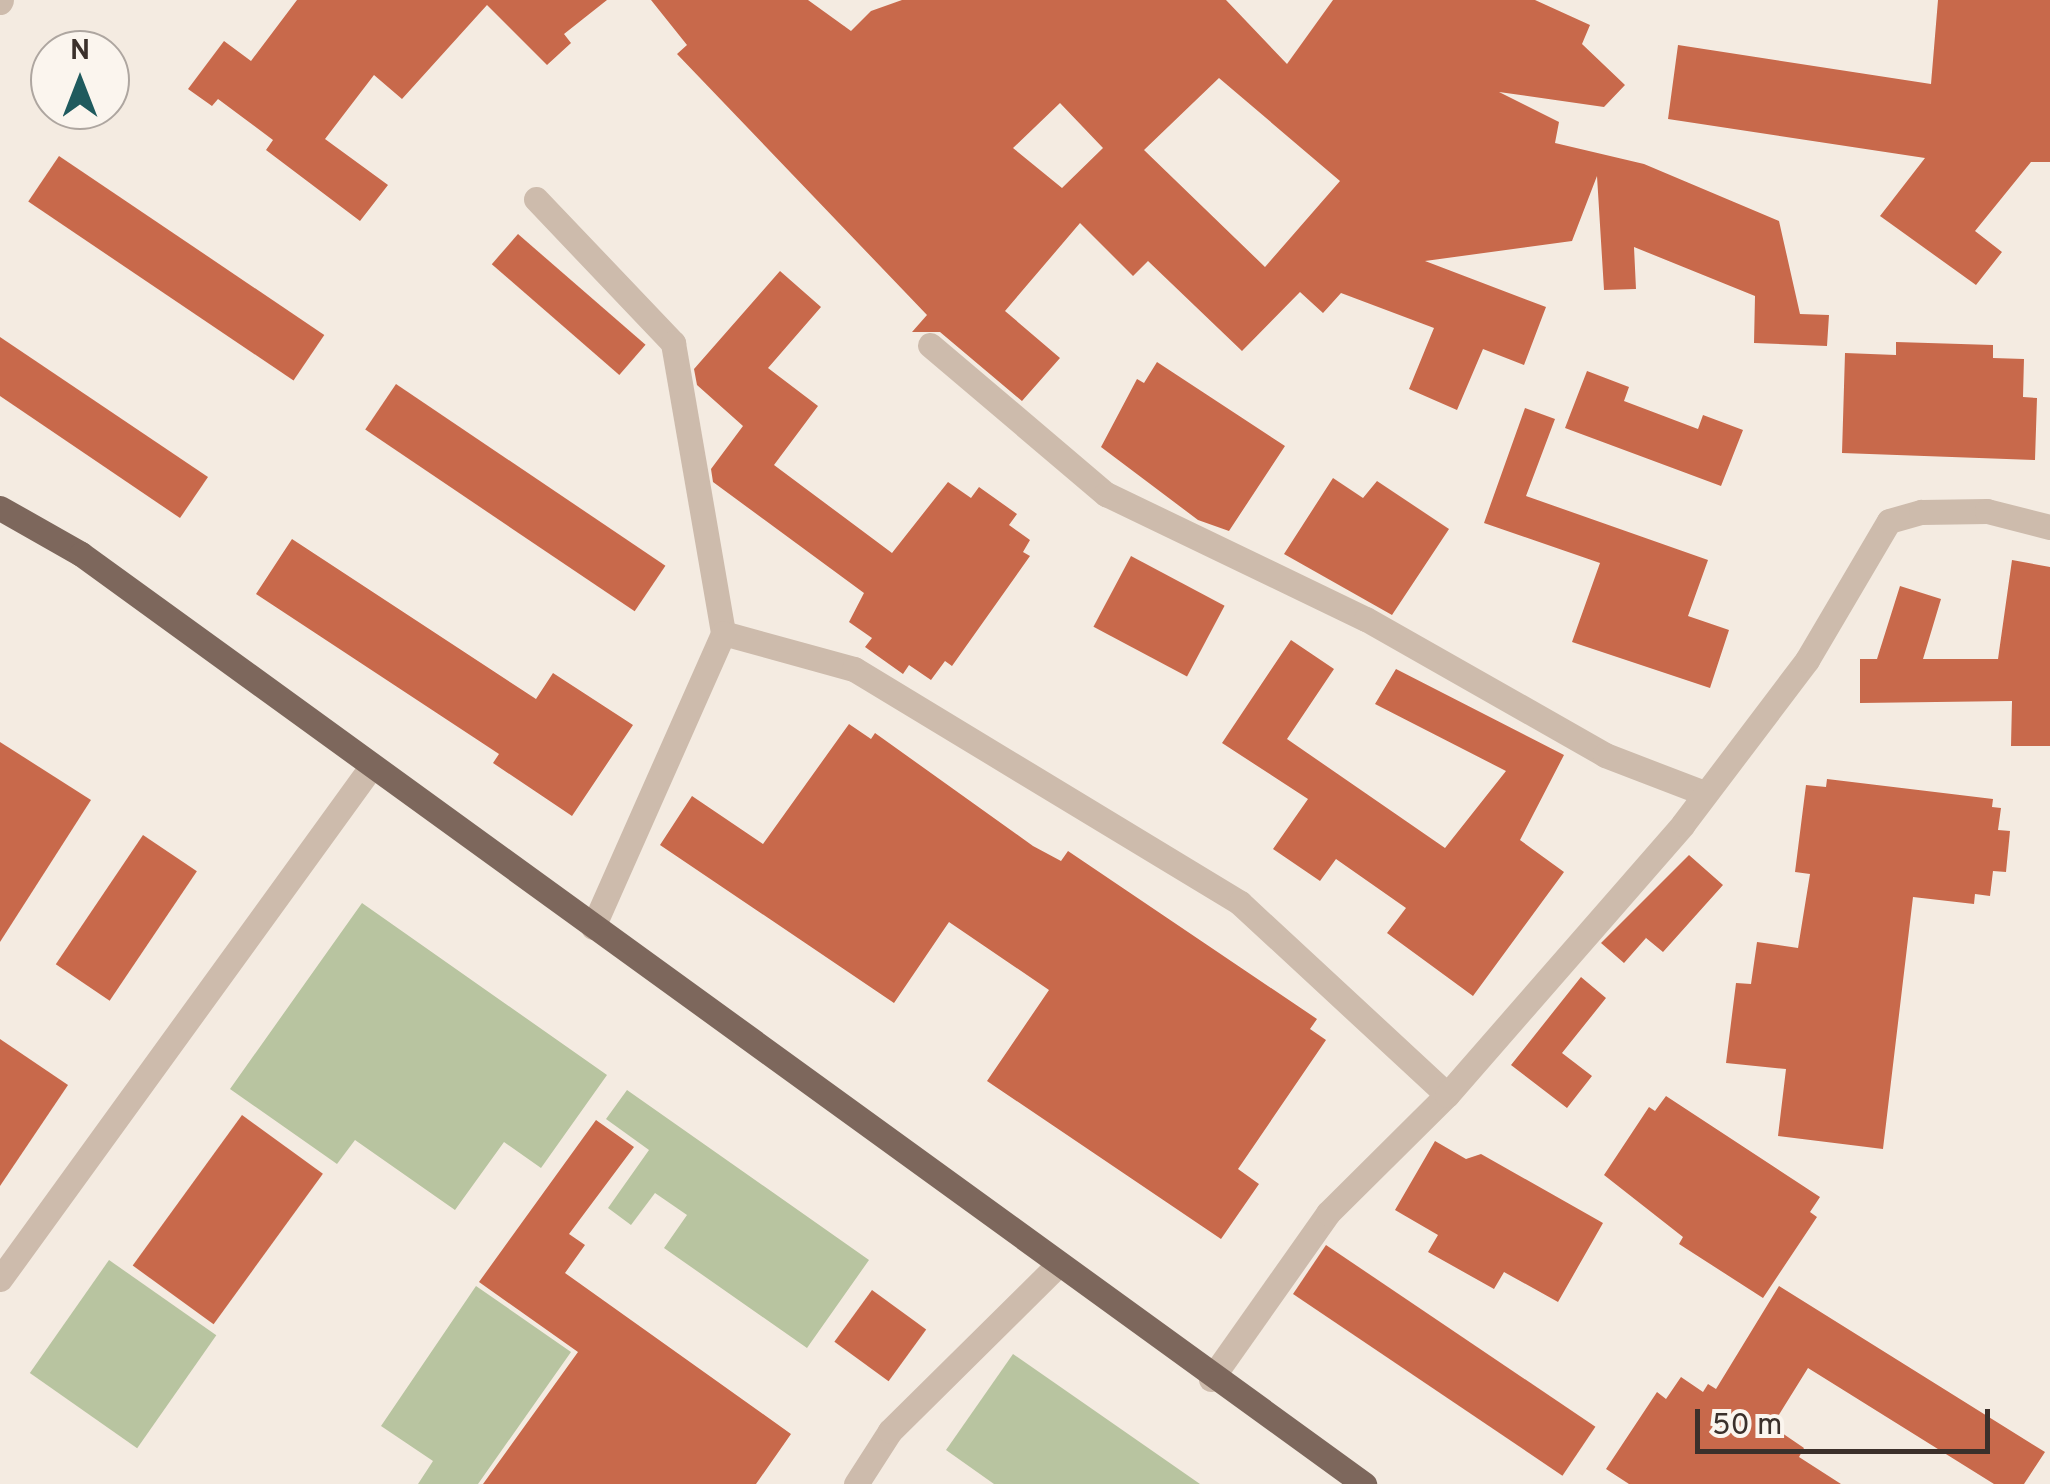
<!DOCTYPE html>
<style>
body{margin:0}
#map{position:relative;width:2050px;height:1484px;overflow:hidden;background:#f4ebe1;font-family:Overpass,sans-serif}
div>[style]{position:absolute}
.green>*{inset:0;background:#b8c4a0;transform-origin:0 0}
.building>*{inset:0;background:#c8694b;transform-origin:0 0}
.minor>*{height:25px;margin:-12.5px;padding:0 12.5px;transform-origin:12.5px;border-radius:12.5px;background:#cdbbac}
.major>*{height:25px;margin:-12.5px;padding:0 12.5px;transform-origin:12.5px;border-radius:12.5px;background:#7d675c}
span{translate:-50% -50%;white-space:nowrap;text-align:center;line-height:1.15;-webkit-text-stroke:8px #fbf5ee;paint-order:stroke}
.north{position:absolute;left:30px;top:30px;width:100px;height:100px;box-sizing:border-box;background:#fbf5ee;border:2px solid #aea6a0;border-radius:50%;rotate:0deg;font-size:28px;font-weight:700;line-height:40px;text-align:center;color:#3b302b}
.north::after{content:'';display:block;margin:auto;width:35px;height:45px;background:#1f5a5e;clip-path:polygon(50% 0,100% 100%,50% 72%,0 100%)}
.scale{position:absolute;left:1695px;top:1409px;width:295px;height:45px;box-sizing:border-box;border:5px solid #3b302b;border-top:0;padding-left:12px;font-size:30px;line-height:35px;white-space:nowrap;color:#3b302b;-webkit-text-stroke:8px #fbf5ee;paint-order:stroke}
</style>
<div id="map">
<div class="green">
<div style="clip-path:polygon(362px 903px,607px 1075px,541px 1168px,504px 1142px,455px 1210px,355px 1140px,337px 1164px,230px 1089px)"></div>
<div style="clip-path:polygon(627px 1090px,869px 1260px,807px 1348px,664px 1248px,687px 1215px,655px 1193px,631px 1225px,608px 1208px,649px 1150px,606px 1119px)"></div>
<div style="left:109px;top:1260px;width:131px;height:138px;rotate:35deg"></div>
<div style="clip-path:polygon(476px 1286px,571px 1352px,478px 1484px,418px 1484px,433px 1461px,381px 1426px)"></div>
<div style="clip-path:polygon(1013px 1354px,1200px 1484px,994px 1484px,946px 1450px)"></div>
</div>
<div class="building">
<div style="clip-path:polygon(297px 0,607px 0,564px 34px,571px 43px,547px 65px,487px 5px,402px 99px,374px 75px,325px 139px,388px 185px,360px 221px,266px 150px,273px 140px,218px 99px,212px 106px,188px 89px,224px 41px,251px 61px)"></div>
<div style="clip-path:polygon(evenodd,651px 0,808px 0,851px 31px,871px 11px,902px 0,1226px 0,1287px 64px,1333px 0,1535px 0,1590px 25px,1582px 44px,1625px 85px,1604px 107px,1499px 92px,1559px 122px,1555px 143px,1644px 164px,1779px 221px,1800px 314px,1829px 315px,1827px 346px,1754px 343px,1755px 296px,1634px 247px,1636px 289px,1604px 290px,1597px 176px,1572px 241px,1425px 261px,1546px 307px,1524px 365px,1483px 349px,1457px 410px,1409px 389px,1434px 328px,1341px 293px,1323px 313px,1300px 292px,1242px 351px,1148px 261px,1133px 276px,1080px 223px,1005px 311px,1060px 358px,1022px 401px,940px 332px,912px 332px,927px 315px,677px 54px,687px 45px,651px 0,1219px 78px,1340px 181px,1265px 267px,1144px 150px,1219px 78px,651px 0,1060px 103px,1103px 148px,1062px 188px,1013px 148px,1060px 103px)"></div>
<div style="clip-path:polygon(1938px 0,2050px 0,2050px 162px,2031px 162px,1975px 231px,2002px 252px,1976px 285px,1880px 216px,1925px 158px,1668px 119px,1678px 45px,1931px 84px)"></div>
<div style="left:59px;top:156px;width:320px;height:55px;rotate:34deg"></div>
<div style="left:518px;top:234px;width:169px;height:40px;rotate:41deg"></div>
<div style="clip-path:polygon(780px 271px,821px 307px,768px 368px,818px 406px,774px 465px,892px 553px,948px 482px,971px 498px,979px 487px,1017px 514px,1009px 525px,1030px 540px,1023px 552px,1030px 556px,952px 666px,945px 661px,931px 680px,909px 665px,903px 674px,865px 647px,872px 638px,849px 622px,864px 593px,713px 482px,711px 469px,743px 426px,697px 385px,694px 369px)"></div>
<div style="clip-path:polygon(0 337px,208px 477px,180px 518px,0 396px)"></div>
<div style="clip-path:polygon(1896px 342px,1993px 345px,1993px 358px,2024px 359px,2023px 397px,2037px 398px,2035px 460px,1842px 453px,1845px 353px,1896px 355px)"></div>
<div style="clip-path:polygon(1157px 362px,1285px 446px,1229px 531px,1198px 520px,1101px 447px,1137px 379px,1144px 383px)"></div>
<div style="clip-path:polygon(1587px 371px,1629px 387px,1624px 401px,1698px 429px,1703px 415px,1743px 430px,1721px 486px,1565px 428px)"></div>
<div style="left:396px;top:384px;width:325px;height:55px;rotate:34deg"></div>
<div style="clip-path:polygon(1525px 408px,1555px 419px,1526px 496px,1708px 560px,1688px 616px,1729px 630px,1710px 688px,1572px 642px,1600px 563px,1484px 523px)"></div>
<div style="clip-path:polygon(1333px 478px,1363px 498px,1377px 481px,1449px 529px,1392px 615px,1284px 554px)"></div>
<div style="clip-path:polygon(292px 539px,536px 699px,553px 673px,633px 725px,572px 816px,493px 763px,499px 754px,256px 594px)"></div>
<div style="left:1131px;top:556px;width:106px;height:80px;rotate:28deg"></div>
<div style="clip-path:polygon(2012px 560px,2050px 567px,2050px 746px,2011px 746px,2012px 701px,1860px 703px,1860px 659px,1877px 659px,1900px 586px,1941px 599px,1923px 659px,1998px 659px)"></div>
<div style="clip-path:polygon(1291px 640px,1334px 669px,1287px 739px,1445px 848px,1506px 771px,1375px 704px,1396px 669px,1564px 755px,1520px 840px,1564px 872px,1473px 996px,1387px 933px,1406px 908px,1336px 859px,1320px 881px,1273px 849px,1308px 799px,1222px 743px)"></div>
<div style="clip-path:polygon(849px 724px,871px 739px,875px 733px,1033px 846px,1061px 861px,1068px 851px,1317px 1019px,1310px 1029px,1326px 1040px,1238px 1169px,1259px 1184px,1221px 1239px,987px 1081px,1049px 990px,949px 922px,894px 1003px,660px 845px,692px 796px,763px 844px)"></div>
<div style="clip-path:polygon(0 742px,91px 800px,0 942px)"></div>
<div style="clip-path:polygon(1827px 779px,1993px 799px,1992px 807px,2001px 808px,1998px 830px,2010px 831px,2006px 872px,1993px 871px,1990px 896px,1975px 894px,1974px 904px,1913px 897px,1883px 1149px,1778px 1136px,1786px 1069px,1726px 1063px,1736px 983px,1751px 984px,1757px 942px,1798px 948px,1810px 874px,1795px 872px,1806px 785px,1826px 787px)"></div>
<div style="left:143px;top:835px;width:65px;height:156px;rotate:34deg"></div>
<div style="clip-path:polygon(1689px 855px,1723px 885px,1663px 952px,1640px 933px,1646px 938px,1624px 963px,1601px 943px)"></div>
<div style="clip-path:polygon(1581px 977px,1606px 998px,1562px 1053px,1592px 1076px,1567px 1108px,1511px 1065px)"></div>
<div style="clip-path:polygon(0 1039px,68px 1085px,0 1186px)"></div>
<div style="clip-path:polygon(1666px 1096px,1820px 1197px,1810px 1212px,1817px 1217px,1763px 1298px,1679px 1244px,1683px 1237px,1604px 1175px,1649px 1107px,1655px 1111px)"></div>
<div style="left:242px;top:1115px;width:100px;height:186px;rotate:36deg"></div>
<div style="clip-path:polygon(596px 1120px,634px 1147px,569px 1234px,585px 1245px,565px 1273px,791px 1434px,756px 1484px,483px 1484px,578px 1352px,479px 1282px)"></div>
<div style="clip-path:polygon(1435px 1141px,1466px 1159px,1481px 1154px,1603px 1223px,1558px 1302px,1504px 1272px,1494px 1289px,1428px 1252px,1438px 1235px,1395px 1210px)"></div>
<div style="left:1326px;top:1245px;width:325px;height:59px;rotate:34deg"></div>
<div style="clip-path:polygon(1779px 1286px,2045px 1452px,2024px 1484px,1994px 1484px,1808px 1368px,1772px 1426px,1804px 1448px,1799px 1457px,1841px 1484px,1629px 1484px,1606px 1469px,1657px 1392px,1666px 1399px,1681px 1377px,1703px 1392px,1708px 1384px,1716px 1389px)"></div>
<div style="left:872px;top:1290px;width:67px;height:64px;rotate:36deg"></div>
</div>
<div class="minor">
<div style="left:0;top:2px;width:2px;rotate:-63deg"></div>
<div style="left:536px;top:199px;width:199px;rotate:46.4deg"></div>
<div style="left:673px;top:343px;width:294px;rotate:80.2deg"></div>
<div style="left:723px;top:633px;width:136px;rotate:15.4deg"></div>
<div style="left:854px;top:669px;width:451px;rotate:31.2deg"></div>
<div style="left:1240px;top:903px;width:282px;rotate:42.8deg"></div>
<div style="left:930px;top:345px;width:231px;rotate:40.3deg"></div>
<div style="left:1106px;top:494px;width:288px;rotate:25.7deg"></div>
<div style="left:1366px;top:619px;width:275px;rotate:29.6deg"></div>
<div style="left:1605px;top:755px;width:106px;rotate:21deg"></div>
<div style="left:593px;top:927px;width:321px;rotate:-66.1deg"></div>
<div style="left:0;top:1279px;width:632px;rotate:-54.07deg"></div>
<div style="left:1211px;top:1379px;width:203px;rotate:-54.8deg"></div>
<div style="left:1328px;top:1213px;width:168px;rotate:-44.8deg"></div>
<div style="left:1447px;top:1095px;width:359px;rotate:-48.9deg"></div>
<div style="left:1683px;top:824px;width:206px;rotate:-52.9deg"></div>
<div style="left:1807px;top:660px;width:161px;rotate:-59.5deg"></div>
<div style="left:1889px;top:521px;width:33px;rotate:-16deg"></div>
<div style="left:1921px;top:512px;width:66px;rotate:-0.9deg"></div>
<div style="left:1987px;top:511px;width:65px;rotate:14.3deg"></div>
<div style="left:856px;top:1484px;width:63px;rotate:-57.3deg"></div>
<div style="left:890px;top:1431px;width:233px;rotate:-44.7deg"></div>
</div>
<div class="major">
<div style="left:0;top:508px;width:93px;rotate:29.6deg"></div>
<div style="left:81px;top:554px;width:1585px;rotate:35.94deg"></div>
</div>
<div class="north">N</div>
<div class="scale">50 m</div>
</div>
